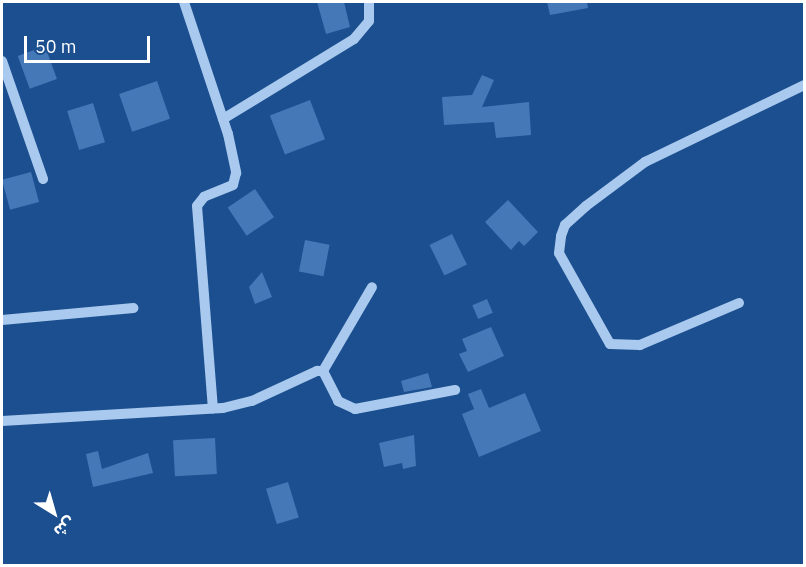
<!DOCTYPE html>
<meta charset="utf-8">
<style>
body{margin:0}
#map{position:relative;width:806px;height:567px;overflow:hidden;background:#1b4f8f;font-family:"IBM Plex Sans","Noto Sans Arabic",sans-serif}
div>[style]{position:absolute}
.building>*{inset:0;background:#4478b7;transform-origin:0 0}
.minor>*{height:10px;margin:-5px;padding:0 5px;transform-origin:5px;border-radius:5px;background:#a9c9ee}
span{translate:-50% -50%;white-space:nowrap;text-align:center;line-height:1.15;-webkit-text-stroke:4.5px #1b4f8f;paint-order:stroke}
.frame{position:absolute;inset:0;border:3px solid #fff;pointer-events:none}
.north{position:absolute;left:24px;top:483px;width:60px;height:60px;-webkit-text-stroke:4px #1b4f8f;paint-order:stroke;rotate:143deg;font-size:16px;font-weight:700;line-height:24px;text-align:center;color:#fff}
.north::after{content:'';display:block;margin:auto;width:21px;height:27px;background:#fff;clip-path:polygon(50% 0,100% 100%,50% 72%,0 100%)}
.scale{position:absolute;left:24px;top:36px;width:126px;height:27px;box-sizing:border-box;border:3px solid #fff;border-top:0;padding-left:8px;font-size:18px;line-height:21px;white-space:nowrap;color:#fff;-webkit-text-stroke:4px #1b4f8f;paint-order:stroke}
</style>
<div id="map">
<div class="building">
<div style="clip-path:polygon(317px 2px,344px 2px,350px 27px,326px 34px)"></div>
<div style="clip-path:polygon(547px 2px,587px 2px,588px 8px,550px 15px)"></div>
<div style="left:45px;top:46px;width:35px;height:29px;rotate:70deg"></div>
<div style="clip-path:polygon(482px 75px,494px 80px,482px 107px,529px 102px,531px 135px,496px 138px,494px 122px,444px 125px,442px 97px,472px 95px)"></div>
<div style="left:157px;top:81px;width:40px;height:40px;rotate:71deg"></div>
<div style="left:310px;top:100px;width:42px;height:43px;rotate:69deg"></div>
<div style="left:93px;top:103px;width:41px;height:27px;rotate:73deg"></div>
<div style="left:31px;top:172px;width:31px;height:30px;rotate:75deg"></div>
<div style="left:255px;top:189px;width:34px;height:33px;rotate:56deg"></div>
<div style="clip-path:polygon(508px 200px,538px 232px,524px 246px,519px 241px,511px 250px,485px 222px)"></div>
<div style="left:452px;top:234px;width:34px;height:25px;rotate:64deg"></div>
<div style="left:305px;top:240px;width:25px;height:32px;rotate:11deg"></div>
<div style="clip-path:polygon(262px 272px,272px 297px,255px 304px,249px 287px)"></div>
<div style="left:487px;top:299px;width:15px;height:16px;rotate:67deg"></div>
<div style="clip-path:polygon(491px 327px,504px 356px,468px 372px,459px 354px,467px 351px,462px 339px)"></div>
<div style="clip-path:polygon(428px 373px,432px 387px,404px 392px,401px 381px)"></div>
<div style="clip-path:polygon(481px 389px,489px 408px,525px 393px,541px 431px,479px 457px,462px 414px,474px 409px,468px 394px)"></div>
<div style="clip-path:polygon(414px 435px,416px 466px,403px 469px,402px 463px,384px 467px,379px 443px)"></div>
<div style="left:215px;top:438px;width:36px;height:42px;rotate:87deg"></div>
<div style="clip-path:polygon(98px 451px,102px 469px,148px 453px,153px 473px,93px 487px,86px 454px)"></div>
<div style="left:288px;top:482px;width:37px;height:23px;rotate:73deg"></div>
</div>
<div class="minor">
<div style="left:184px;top:2px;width:139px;rotate:71.6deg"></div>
<div style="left:228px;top:134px;width:40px;rotate:78deg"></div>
<div style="left:236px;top:173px;width:12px;rotate:104deg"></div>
<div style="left:233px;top:185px;width:31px;rotate:158deg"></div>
<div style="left:204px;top:197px;width:11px;rotate:128deg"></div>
<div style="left:197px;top:206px;width:203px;rotate:85.5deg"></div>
<div style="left:2px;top:61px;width:125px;rotate:70.8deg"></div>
<div style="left:223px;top:119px;width:153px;rotate:-31.4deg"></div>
<div style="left:354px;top:39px;width:23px;rotate:-50deg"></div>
<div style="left:369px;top:21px;width:19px;rotate:-90deg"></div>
<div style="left:739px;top:303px;width:108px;rotate:157deg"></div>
<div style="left:640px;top:345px;width:30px;rotate:-178deg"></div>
<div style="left:610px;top:344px;width:104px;rotate:-119.3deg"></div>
<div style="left:559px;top:253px;width:17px;rotate:-83deg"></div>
<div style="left:561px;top:236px;width:12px;rotate:-70deg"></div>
<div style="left:565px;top:225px;width:28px;rotate:-42deg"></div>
<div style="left:586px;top:206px;width:74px;rotate:-36.7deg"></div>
<div style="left:645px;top:162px;width:177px;rotate:-25.8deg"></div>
<div style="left:2px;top:320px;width:132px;rotate:-5.2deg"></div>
<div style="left:323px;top:371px;width:97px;rotate:-59.7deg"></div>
<div style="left:2px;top:421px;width:221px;rotate:-3.4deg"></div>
<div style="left:223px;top:408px;width:30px;rotate:-14deg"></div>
<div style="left:252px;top:401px;width:72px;rotate:-24.8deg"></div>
<div style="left:317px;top:371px;width:6px"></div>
<div style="left:323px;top:371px;width:34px;rotate:63deg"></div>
<div style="left:338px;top:401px;width:19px;rotate:25deg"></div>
<div style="left:355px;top:409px;width:102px;rotate:-10.8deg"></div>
</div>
<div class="frame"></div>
<div class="north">ش</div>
<div class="scale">50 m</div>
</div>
